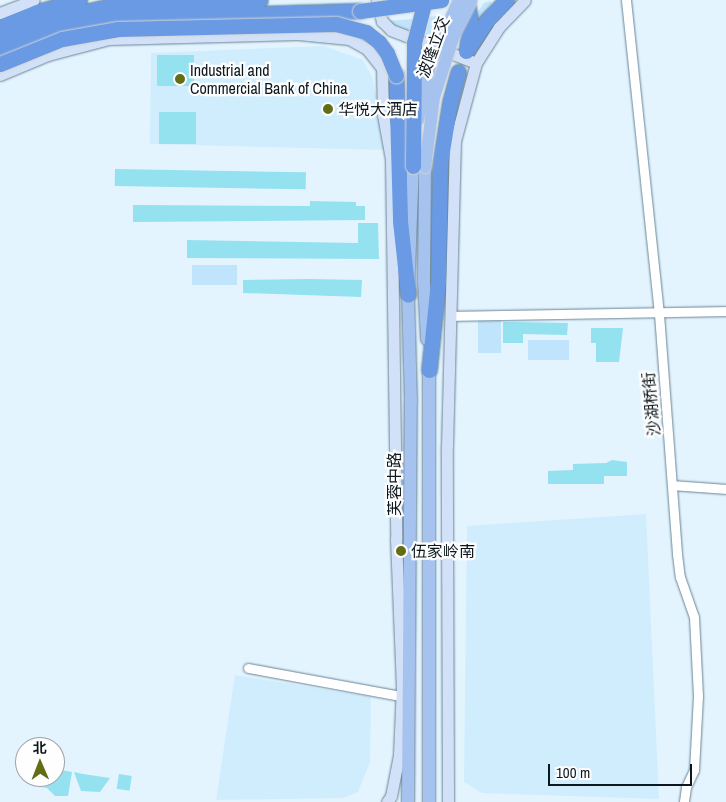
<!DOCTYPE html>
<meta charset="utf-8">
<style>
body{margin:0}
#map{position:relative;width:726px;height:802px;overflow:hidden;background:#e3f4ff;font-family:"Archivo Narrow","Noto Sans SC",sans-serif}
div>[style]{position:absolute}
.built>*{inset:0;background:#d0edfe}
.green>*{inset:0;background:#c0e4fb;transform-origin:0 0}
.building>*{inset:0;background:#94e1f0;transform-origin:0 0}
.roads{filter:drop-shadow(0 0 1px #6a8494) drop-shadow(0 0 1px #6a8494)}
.street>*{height:9px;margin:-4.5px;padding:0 4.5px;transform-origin:4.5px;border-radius:4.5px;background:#fff}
.secondary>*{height:11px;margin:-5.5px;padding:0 5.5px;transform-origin:5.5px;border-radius:5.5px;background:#d2e1f7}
.primary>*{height:12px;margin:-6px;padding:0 6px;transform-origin:6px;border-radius:6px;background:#a6c2ee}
.highway>*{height:15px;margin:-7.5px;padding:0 7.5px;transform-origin:7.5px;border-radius:7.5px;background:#6a9ae3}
.bridges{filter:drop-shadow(0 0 1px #d3d5d6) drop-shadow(0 0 1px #d3d5d6)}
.primary-bridge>*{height:12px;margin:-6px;padding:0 6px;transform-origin:6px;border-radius:6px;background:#a6c2ee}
.highway-bridge>*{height:15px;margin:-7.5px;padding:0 7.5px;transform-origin:7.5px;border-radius:7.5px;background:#6a9ae3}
.dots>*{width:14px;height:14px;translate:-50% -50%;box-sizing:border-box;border:2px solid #fefefe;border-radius:50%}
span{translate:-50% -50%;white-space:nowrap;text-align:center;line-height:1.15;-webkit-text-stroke:4.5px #fefefe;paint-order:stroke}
.street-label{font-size:16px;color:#0d181e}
.poi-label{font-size:16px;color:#0d181e}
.left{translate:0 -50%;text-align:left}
.north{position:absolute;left:15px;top:737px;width:50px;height:50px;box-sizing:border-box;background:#fefefe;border:1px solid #9ea2a4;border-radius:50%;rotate:359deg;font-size:14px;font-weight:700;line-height:20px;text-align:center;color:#0d181e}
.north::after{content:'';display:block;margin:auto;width:18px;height:22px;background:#626d15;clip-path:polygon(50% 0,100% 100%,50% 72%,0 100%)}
.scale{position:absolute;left:548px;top:764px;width:144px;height:22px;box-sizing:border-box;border:2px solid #0d181e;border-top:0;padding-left:6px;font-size:15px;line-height:18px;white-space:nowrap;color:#0d181e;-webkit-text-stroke:4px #fefefe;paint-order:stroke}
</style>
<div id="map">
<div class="built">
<div style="clip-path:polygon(324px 46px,363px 60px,373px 79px,386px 150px,150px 144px,151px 53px)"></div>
<div style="clip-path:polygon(646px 514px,659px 799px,482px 793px,464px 782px,467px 526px)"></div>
<div style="clip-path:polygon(235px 675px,371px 697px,370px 762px,358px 792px,343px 798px,216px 800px)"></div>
</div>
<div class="green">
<div style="clip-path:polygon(490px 1px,492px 3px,480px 19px,475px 16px,484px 3px)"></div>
<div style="clip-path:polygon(448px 14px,435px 45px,424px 41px,430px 17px)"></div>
<div style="clip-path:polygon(414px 19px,411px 37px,386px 21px)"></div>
<div style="left:192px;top:265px;width:45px;height:20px"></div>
<div style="left:478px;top:319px;width:23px;height:34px"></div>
<div style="left:528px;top:340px;width:41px;height:20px"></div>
</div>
<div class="building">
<div style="left:157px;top:55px;width:37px;height:31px"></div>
<div style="left:159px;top:112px;width:37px;height:32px"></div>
<div style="left:115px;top:169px;width:191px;height:17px;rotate:1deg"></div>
<div style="clip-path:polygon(310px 201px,356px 202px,356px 206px,365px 206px,365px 220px,133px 222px,133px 205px,310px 206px)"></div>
<div style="clip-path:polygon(358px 223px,378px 223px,379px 259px,187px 258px,187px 240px,358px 243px)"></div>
<div style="clip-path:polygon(310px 279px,362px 280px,361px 297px,243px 293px,243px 280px)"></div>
<div style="clip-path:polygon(503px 322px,568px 323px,567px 335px,523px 334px,523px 343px,503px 343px)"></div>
<div style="clip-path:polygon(591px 328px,623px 328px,619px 362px,596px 362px,596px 343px,591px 343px)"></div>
<div style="clip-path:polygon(612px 460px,627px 462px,627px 476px,604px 476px,604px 484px,548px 484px,548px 471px,573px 470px,573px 464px,606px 463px)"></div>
<div style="clip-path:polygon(55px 769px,72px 772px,68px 796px,55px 796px,47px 788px,40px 787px,42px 777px,55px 777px)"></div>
<div style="clip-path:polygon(74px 772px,83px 774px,110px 778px,100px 792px,81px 791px)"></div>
<div style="left:119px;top:774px;width:13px;height:15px;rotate:9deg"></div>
</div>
<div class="roads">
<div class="street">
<div style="left:626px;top:0;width:316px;rotate:84deg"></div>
<div style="left:659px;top:314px;width:241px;rotate:85.7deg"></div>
<div style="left:677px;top:554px;width:23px;rotate:83deg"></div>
<div style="left:680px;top:577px;width:42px;rotate:70.7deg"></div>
<div style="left:694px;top:617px;width:79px;rotate:87.1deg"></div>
<div style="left:698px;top:696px;width:74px;rotate:93.1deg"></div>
<div style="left:694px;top:770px;width:19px;rotate:115deg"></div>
<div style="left:686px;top:787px;width:15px;rotate:98deg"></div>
<div style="left:450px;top:316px;width:276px;rotate:-1deg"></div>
<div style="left:672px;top:485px;width:54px;rotate:4.2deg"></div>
<div style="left:248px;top:668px;width:156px;rotate:10.4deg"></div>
</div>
<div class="secondary">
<div style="left:377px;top:0;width:22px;rotate:77deg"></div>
<div style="left:382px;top:21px;width:13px;rotate:45deg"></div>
<div style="left:391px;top:30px;width:91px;rotate:21.2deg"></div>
<div style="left:0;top:13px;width:36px;rotate:-21deg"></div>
<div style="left:0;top:75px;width:52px;rotate:-22.6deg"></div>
<div style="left:48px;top:55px;width:63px;rotate:-14.7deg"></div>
<div style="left:109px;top:39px;width:189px;rotate:-1.5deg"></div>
<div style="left:298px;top:34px;width:51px;rotate:5.6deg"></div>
<div style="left:349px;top:39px;width:21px;rotate:29deg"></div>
<div style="left:367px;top:49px;width:24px;rotate:52deg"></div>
<div style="left:382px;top:68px;width:47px;rotate:88.8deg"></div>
<div style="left:383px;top:115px;width:45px;rotate:79.7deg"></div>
<div style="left:391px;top:159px;width:380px;rotate:89.2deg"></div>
<div style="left:396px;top:539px;width:147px;rotate:87.7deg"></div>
<div style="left:402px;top:686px;width:69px;rotate:92.5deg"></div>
<div style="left:399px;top:755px;width:42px;rotate:101deg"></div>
<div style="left:391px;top:796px;width:7px;rotate:124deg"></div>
<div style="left:448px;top:802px;width:356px;rotate:-90.2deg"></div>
<div style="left:447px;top:446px;width:305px;rotate:-88.5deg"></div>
<div style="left:455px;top:141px;width:81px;rotate:-74.9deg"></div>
<div style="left:476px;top:63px;width:43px;rotate:-57.4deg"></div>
<div style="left:499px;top:27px;width:37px;rotate:-46deg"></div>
</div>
<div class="primary">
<div style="left:425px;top:167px;width:115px;rotate:90.5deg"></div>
<div style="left:424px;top:282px;width:57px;rotate:87deg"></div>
<div style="left:429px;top:362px;width:440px;rotate:90deg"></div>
<div style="left:408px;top:802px;width:400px;rotate:-89.6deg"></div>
<div style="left:411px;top:402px;width:107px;rotate:-91.6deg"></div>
<div style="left:408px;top:295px;width:129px;rotate:-87.8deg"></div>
</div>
<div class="highway">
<div style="left:0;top:27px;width:40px;rotate:-22deg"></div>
<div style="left:37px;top:12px;width:44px;rotate:-15.9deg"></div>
<div style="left:0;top:39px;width:48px;rotate:-21.8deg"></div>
<div style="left:45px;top:21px;width:68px;rotate:-12.8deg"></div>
<div style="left:111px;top:6px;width:149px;rotate:-2.3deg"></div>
<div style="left:467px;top:47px;width:27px;rotate:-84deg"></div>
<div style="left:470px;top:20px;width:20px;rotate:-99deg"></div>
<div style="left:0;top:51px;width:62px;rotate:-19.9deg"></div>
<div style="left:58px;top:30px;width:61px;rotate:-11.3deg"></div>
<div style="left:118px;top:18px;width:242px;rotate:-1.7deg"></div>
<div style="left:466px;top:51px;width:37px;rotate:-56deg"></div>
<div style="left:487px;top:20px;width:28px;rotate:-46deg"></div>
<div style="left:396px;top:75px;width:146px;rotate:88.4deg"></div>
<div style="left:400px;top:221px;width:74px;rotate:83.8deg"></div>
<div style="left:429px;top:370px;width:89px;rotate:-84.2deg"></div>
<div style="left:438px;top:281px;width:118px;rotate:-89deg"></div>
<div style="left:440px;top:163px;width:62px;rotate:-80.7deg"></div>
<div style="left:450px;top:102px;width:31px;rotate:-75deg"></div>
</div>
</div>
<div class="bridges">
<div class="primary-bridge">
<div style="left:418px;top:120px;width:58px;rotate:-77.2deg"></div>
<div style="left:431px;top:63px;width:69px;rotate:-66deg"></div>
<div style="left:425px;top:167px;width:71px;rotate:-82.7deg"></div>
<div style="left:434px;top:97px;width:68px;rotate:-72.1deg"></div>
<div style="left:455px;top:32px;width:36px;rotate:-63deg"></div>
</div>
<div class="highway-bridge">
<div style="left:360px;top:11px;width:82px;rotate:-7.7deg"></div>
<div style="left:0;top:64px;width:67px;rotate:-22deg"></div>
<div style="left:62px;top:39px;width:57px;rotate:-10.1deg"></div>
<div style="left:118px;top:29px;width:218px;rotate:-1.3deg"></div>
<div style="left:336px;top:24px;width:31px;rotate:15deg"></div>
<div style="left:366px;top:32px;width:16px;rotate:38deg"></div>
<div style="left:379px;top:42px;width:14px;rotate:54deg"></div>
<div style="left:387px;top:53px;width:24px;rotate:68deg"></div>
<div style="left:413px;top:166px;width:123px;rotate:-89.5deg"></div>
<div style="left:414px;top:43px;width:44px;rotate:-75.7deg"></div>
</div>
</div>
<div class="dots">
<div style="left:180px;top:79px;background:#626d15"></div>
<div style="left:328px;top:109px;background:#626d15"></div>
<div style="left:401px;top:551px;background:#626d15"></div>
</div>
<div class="street-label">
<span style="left:433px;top:47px;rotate:-70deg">波隆立交</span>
<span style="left:651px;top:404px;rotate:-95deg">沙湖桥街</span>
<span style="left:394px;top:484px;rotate:-90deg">芙蓉中路</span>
</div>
<div class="poi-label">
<span class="left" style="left:190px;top:79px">Industrial and<br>Commercial Bank of China</span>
<span class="left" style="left:338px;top:109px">华悦大酒店</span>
<span class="left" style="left:411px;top:551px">伍家岭南</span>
</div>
<div class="north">北</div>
<div class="scale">100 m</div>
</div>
